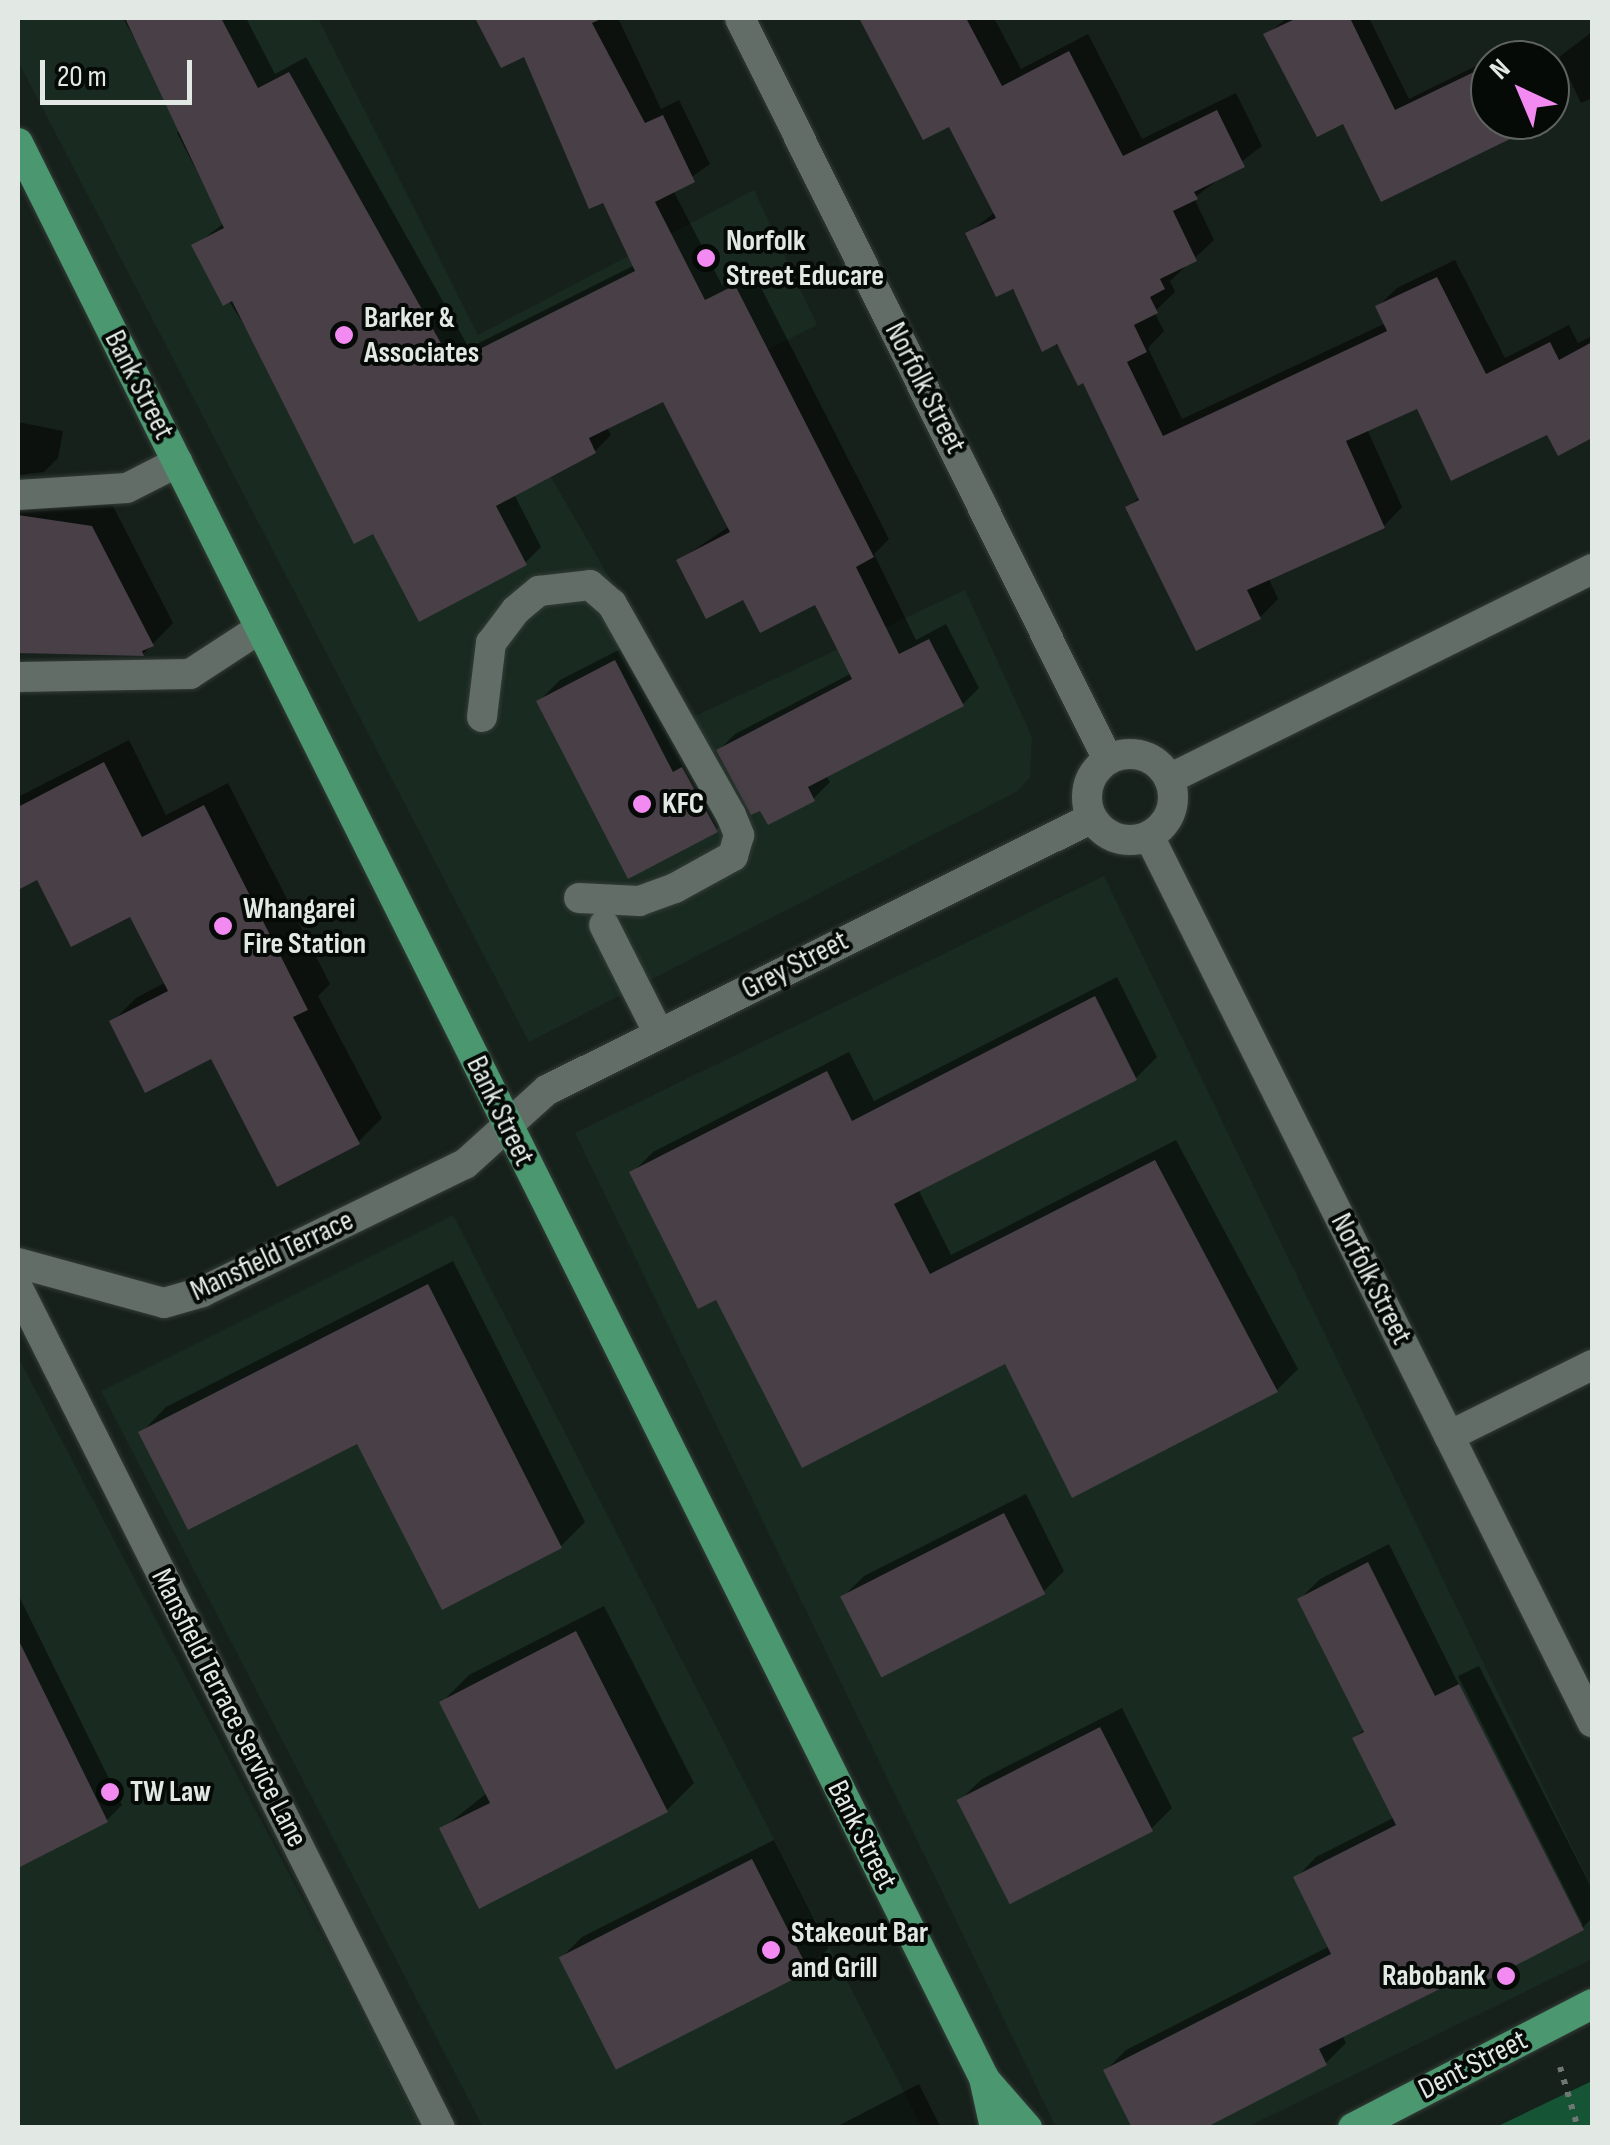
<!DOCTYPE html>
<style>
body{margin:0}
#map{position:relative;width:1610px;height:2145px;overflow:hidden;background:#17211b;font-family:"Sofia Sans Condensed",sans-serif}
div>[style]{position:absolute}
.built>*{inset:0;background:#192a20}
.green>*{inset:0;background:#155435}
.shadow>*{inset:0;background:#0007}
.building>*{inset:0;background:#483f47;transform-origin:0 0}
.path>*{height:6px;margin-top:-3px;transform-origin:0;background:repeating-linear-gradient(90deg,#6e7772 0 5px,transparent 0 13px)}
.roads{filter:drop-shadow(0 0 2px #343c37) drop-shadow(0 0 2px #343c37)}
.minor>*{height:30px;margin:-15px;padding:0 15px;transform-origin:15px;border-radius:15px;background:#616d66}
.minor>.ring{margin:-15px;padding:0;box-sizing:content-box;background:none;border:30px solid #616d66;border-radius:50%}
.major>*{height:30px;margin:-15px;padding:0 15px;transform-origin:15px;border-radius:15px;background:#4a9770}
.dots>*{width:28px;height:28px;translate:-50% -50%;box-sizing:border-box;border:5px solid #060a07;border-radius:50%}
span{translate:-50% -50%;white-space:nowrap;text-align:center;line-height:1.15;-webkit-text-stroke:8px #060a07;paint-order:stroke}
.poi-label{font-size:30px;color:#e2e9e5;font-weight:700}
.left{translate:0 -50%;text-align:left}
.right{translate:-100% -50%;text-align:right}
.street-label{font-size:30px;color:#e2e9e5}
.frame{position:absolute;inset:0;border:20px solid #e2e9e5;pointer-events:none}
.north{position:absolute;left:1470px;top:40px;width:100px;height:100px;box-sizing:border-box;background:#060a07;border:2px solid #5e6360;border-radius:50%;rotate:316deg;font-size:28px;font-weight:700;line-height:40px;text-align:center;color:#e2e9e5}
.north::after{content:'';display:block;margin:auto;width:35px;height:45px;background:#f28af2;clip-path:polygon(50% 0,100% 100%,50% 72%,0 100%)}
.scale{position:absolute;left:40px;top:60px;width:152px;height:45px;box-sizing:border-box;border:5px solid #e2e9e5;border-top:0;padding-left:12px;font-size:30px;line-height:35px;white-space:nowrap;color:#e2e9e5;-webkit-text-stroke:8px #060a07;paint-order:stroke}
</style>
<div id="map">
<div class="built">
<div style="clip-path:polygon(18px 18px,318px 18px,478px 335px,754px 190px,817px 325px,655px 406px,643px 383px,523px 429px,691px 718px,965px 590px,1032px 737px,1030px 777px,1018px 791px,529px 1042px,18px 61px)"></div>
<div style="clip-path:polygon(1104px 876px,1592px 1888px,1592px 1959px,1247px 2127px,1056px 2127px,575px 1133px)"></div>
<div style="clip-path:polygon(453px 1215px,922px 2127px,483px 2127px,101px 1391px)"></div>
<div style="clip-path:polygon(18px 1357px,422px 2127px,18px 2127px)"></div>
</div>
<div class="green">
<div style="clip-path:polygon(1592px 2081px,1592px 2127px,1496px 2127px)"></div>
</div>
<div class="shadow">
<div style="clip-path:polygon(123px 18px,246px 18px,275px 74px,306px 57px,469px 348px,635px 265px,525px 54px,502px 65px,478px 18px,618px 18px,661px 109px,679px 100px,710px 164px,673px 190px,722px 285px,752px 270px,889px 539px,874px 554px,916px 640px,946px 624px,979px 688px,963px 704px,826px 775px,830px 782px,813px 799px,719px 750px,735px 734px,852px 673px,816px 601px,744px 596px,679px 560px,730px 526px,664px 399px,607px 427px,611px 435px,595px 451px,514px 494px,541px 547px,525px 563px,374px 530px,194px 246px,224px 223px,177px 133px,184px 126px)"></div>
<div style="clip-path:polygon(862px 18px,994px 18px,1021px 69px,1088px 34px,1142px 139px,1236px 93px,1262px 146px,1194px 198px,1214px 240px,1170px 281px,1175px 292px,1154px 312px,1164px 331px,1148px 348px,1182px 419px,1386px 323px,1378px 306px,1397px 288px,1455px 260px,1505px 358px,1569px 325px,1578px 343px,1592px 336px,1592px 435px,1559px 452px,1548px 432px,1418px 405px,1367px 429px,1402px 507px,1384px 526px,1268px 577px,1278px 599px,1260px 617px,1128px 508px,1140px 496px,1084px 380px,968px 234px,996px 211px,950px 123px,924px 136px)"></div>
<div style="clip-path:polygon(1287px 18px,1369px 18px,1409px 99px,1490px 59px,1490px 120px,1521px 124px,1508px 137px,1344px 121px,1266px 35px)"></div>
<div style="clip-path:polygon(1592px 32px,1592px 98px,1581px 103px,1559px 57px)"></div>
<div style="clip-path:polygon(18px 422px,63px 431px,58px 458px,44px 472px,18px 475px)"></div>
<div style="clip-path:polygon(34px 494px,113px 506px,173px 623px,143px 654px,18px 650px,18px 511px)"></div>
<div style="clip-path:polygon(636px 641px,737px 809px,716px 830px,539px 701px,560px 680px)"></div>
<div style="clip-path:polygon(129px 740px,166px 815px,228px 783px,330px 984px,318px 996px,382px 1118px,358px 1142px,212px 1056px,112px 1022px,136px 998px,166px 982px,131px 914px,38px 877px,18px 887px,18px 797px)"></div>
<div style="clip-path:polygon(1117px 977px,1157px 1057px,1136px 1078px,918px 1189px,951px 1255px,1176px 1140px,1298px 1369px,1277px 1390px,1073px 1494px,1006px 1361px,717px 1297px,632px 1173px,653px 1152px,849px 1052px,874px 1101px)"></div>
<div style="clip-path:polygon(453px 1261px,585px 1522px,561px 1546px,359px 1440px,142px 1432px,166px 1407px)"></div>
<div style="clip-path:polygon(1026px 1494px,1064px 1571px,1043px 1592px,843px 1597px,864px 1576px)"></div>
<div style="clip-path:polygon(1389px 1544px,1578px 1925px,1583px 1925px,1458px 1676px,1479px 1666px,1592px 1889px,1592px 1918px,1582px 1928px,1473px 1969px,1342px 2035px,1346px 2043px,1326px 2063px,1106px 2070px,1126px 2050px,1330px 1946px,1296px 1878px,1316px 1857px,1395px 1817px,1355px 1738px,1365px 1728px,1300px 1599px,1320px 1579px)"></div>
<div style="clip-path:polygon(18px 1594px,122px 1805px,107px 1820px,18px 1865px)"></div>
<div style="clip-path:polygon(604px 1606px,694px 1783px,667px 1810px,442px 1829px,488px 1792px,442px 1702px,469px 1675px)"></div>
<div style="clip-path:polygon(1122px 1708px,1172px 1808px,1151px 1829px,960px 1800px,982px 1779px)"></div>
<div style="clip-path:polygon(774px 1840px,829px 1948px,808px 1969px,561px 1958px,582px 1937px)"></div>
<div style="clip-path:polygon(919px 2084px,941px 2128px,834px 2128px)"></div>
</div>
<div class="building">
<div style="clip-path:polygon(125px 18px,221px 18px,258px 88px,289px 72px,452px 363px,635px 271px,603px 203px,589px 209px,524px 57px,501px 68px,475px 18px,603px 18px,592px 23px,645px 123px,663px 115px,695px 182px,655px 202px,705px 300px,735px 285px,874px 557px,856px 567px,899px 654px,929px 639px,964px 706px,808px 787px,815px 801px,768px 825px,760px 811px,751px 815px,716px 750px,852px 679px,815px 605px,760px 633px,743px 600px,706px 619px,676px 560px,730px 532px,663px 402px,589px 438px,596px 453px,496px 506px,527px 565px,419px 622px,373px 534px,354px 544px,232px 301px,223px 306px,191px 245px,224px 228px)"></div>
<div style="clip-path:polygon(859px 18px,966px 18px,1002px 86px,1069px 51px,1123px 156px,1217px 110px,1245px 167px,1194px 192px,1198px 199px,1173px 211px,1197px 261px,1160px 279px,1165px 289px,1150px 297px,1158px 313px,1134px 325px,1147px 352px,1127px 362px,1163px 436px,1387px 331px,1375px 306px,1437px 277px,1486px 374px,1550px 342px,1559px 360px,1592px 342px,1592px 438px,1558px 456px,1547px 435px,1451px 481px,1417px 409px,1346px 441px,1385px 528px,1247px 590px,1261px 619px,1196px 651px,1125px 507px,1139px 500px,1083px 383px,1078px 386px,1057px 344px,1042px 352px,1013px 289px,996px 297px,965px 233px,996px 218px,949px 127px,923px 140px)"></div>
<div style="clip-path:polygon(1297px 18px,1350px 18px,1395px 110px,1476px 71px,1490px 99px,1490px 120px,1500px 120px,1510px 139px,1381px 202px,1343px 124px,1317px 137px,1263px 34px)"></div>
<div style="clip-path:polygon(18px 515px,92px 526px,154px 646px,142px 651px,144px 656px,18px 653px)"></div>
<div style="clip-path:polygon(615px 660px,673px 772px,682px 767px,718px 832px,628px 879px,536px 701px)"></div>
<div style="clip-path:polygon(104px 762px,142px 837px,204px 805px,308px 1010px,293px 1017px,360px 1144px,277px 1187px,211px 1059px,145px 1093px,109px 1021px,168px 991px,130px 917px,71px 947px,37px 880px,18px 890px,18px 807px)"></div>
<div style="clip-path:polygon(1095px 996px,1137px 1080px,894px 1204px,930px 1274px,1155px 1160px,1278px 1392px,1072px 1498px,1005px 1364px,802px 1468px,716px 1300px,698px 1309px,629px 1172px,827px 1071px,852px 1121px)"></div>
<div style="clip-path:polygon(428px 1284px,562px 1548px,442px 1610px,357px 1444px,188px 1530px,138px 1432px)"></div>
<div style="left:1004px;top:1513px;width:91px;height:184px;rotate:63deg"></div>
<div style="clip-path:polygon(1368px 1562px,1435px 1696px,1459px 1684px,1584px 1930px,1478px 1985px,1472px 1973px,1319px 2049px,1327px 2065px,1205px 2128px,1132px 2128px,1103px 2070px,1331px 1954px,1293px 1877px,1396px 1825px,1352px 1738px,1364px 1732px,1297px 1599px)"></div>
<div style="clip-path:polygon(576px 1631px,668px 1812px,479px 1909px,439px 1828px,490px 1803px,439px 1702px)"></div>
<div style="clip-path:polygon(18px 1639px,108px 1822px,18px 1868px)"></div>
<div style="left:1100px;top:1727px;width:117px;height:161px;rotate:63deg"></div>
<div style="left:752px;top:1859px;width:126px;height:217px;rotate:63deg"></div>
</div>
<div class="path">
<div style="left:1560px;top:2067px;width:64px;rotate:73.6deg"></div>
</div>
<div class="roads">
<div class="minor">
<div style="left:740px;top:18px;width:828px;rotate:63.62deg"></div>
<div style="left:18px;top:495px;width:109px;rotate:-3.7deg"></div>
<div style="left:127px;top:488px;width:57px;rotate:-27deg"></div>
<div style="left:18px;top:677px;width:172px;rotate:-1deg"></div>
<div style="left:190px;top:674px;width:82px;rotate:-33.1deg"></div>
<div style="left:482px;top:717px;width:75px;rotate:-83.1deg"></div>
<div style="left:491px;top:643px;width:41px;rotate:-52.9deg"></div>
<div style="left:516px;top:610px;width:30px;rotate:-40deg"></div>
<div style="left:539px;top:591px;width:51px;rotate:-6.7deg"></div>
<div style="left:590px;top:585px;width:29px;rotate:41deg"></div>
<div style="left:612px;top:604px;width:242px;rotate:60.6deg"></div>
<div style="left:731px;top:815px;width:22px;rotate:68deg"></div>
<div style="left:739px;top:835px;width:22px;rotate:106deg"></div>
<div style="left:733px;top:856px;width:66px;rotate:151.1deg"></div>
<div style="left:675px;top:888px;width:38px;rotate:160deg"></div>
<div style="left:639px;top:901px;width:60px;rotate:-177.1deg"></div>
<div class="ring" style="left:1087px;top:754px;width:56px;height:56px"></div>
<div style="left:1169px;top:779px;width:472px;rotate:-26.4deg"></div>
<div style="left:1149px;top:836px;width:991px;rotate:63.43deg"></div>
<div style="left:604px;top:925px;width:122px;rotate:63.2deg"></div>
<div style="left:18px;top:1263px;width:151px;rotate:15.3deg"></div>
<div style="left:164px;top:1303px;width:40px;rotate:-16deg"></div>
<div style="left:202px;top:1292px;width:292px;rotate:-26deg"></div>
<div style="left:465px;top:1164px;width:110px;rotate:-42.1deg"></div>
<div style="left:547px;top:1090px;width:609px;rotate:-26.52deg"></div>
<div style="left:18px;top:1288px;width:940px;rotate:63.33deg"></div>
<div style="left:1449px;top:1436px;width:160px;rotate:-26.4deg"></div>
</div>
<div class="major">
<div style="left:18px;top:143px;width:2163px;rotate:63.47deg"></div>
<div style="left:984px;top:2078px;width:51px;rotate:77.6deg"></div>
<div style="left:985px;top:2080px;width:64px;rotate:48.8deg"></div>
<div style="left:1353px;top:2128px;width:269px;rotate:-27.4deg"></div>
</div>
</div>
<div class="dots">
<div style="left:706px;top:258px;background:#f28af2"></div>
<div style="left:344px;top:335px;background:#f28af2"></div>
<div style="left:642px;top:804px;background:#f28af2"></div>
<div style="left:223px;top:926px;background:#f28af2"></div>
<div style="left:110px;top:1792px;background:#f28af2"></div>
<div style="left:771px;top:1950px;background:#f28af2"></div>
<div style="left:1506px;top:1976px;background:#f28af2"></div>
</div>
<div class="poi-label">
<span class="left" style="left:726px;top:258px">Norfolk<br>Street Educare</span>
<span class="left" style="left:364px;top:335px">Barker &amp;<br>Associates</span>
<span class="left" style="left:662px;top:804px">KFC</span>
<span class="left" style="left:243px;top:926px">Whangarei<br>Fire Station</span>
<span class="left" style="left:130px;top:1792px">TW Law</span>
<span class="left" style="left:791px;top:1950px">Stakeout Bar<br>and Grill</span>
<span class="right" style="left:1486px;top:1976px">Rabobank</span>
</div>
<div class="street-label">
<span style="left:139px;top:385px;rotate:63deg">Bank Street</span>
<span style="left:925px;top:388px;rotate:63deg">Norfolk Street</span>
<span style="left:795px;top:965px;rotate:-27deg">Grey Street</span>
<span style="left:500px;top:1111px;rotate:64deg">Bank Street</span>
<span style="left:272px;top:1256px;rotate:-25deg">Mansfield Terrace</span>
<span style="left:1371px;top:1279px;rotate:63deg">Norfolk Street</span>
<span style="left:229px;top:1708px;rotate:63deg">Mansfield Terrace Service Lane</span>
<span style="left:862px;top:1835px;rotate:63deg">Bank Street</span>
<span style="left:1473px;top:2065px;rotate:-27deg">Dent Street</span>
</div>
<div class="frame"></div>
<div class="north">N</div>
<div class="scale">20 m</div>
</div>
